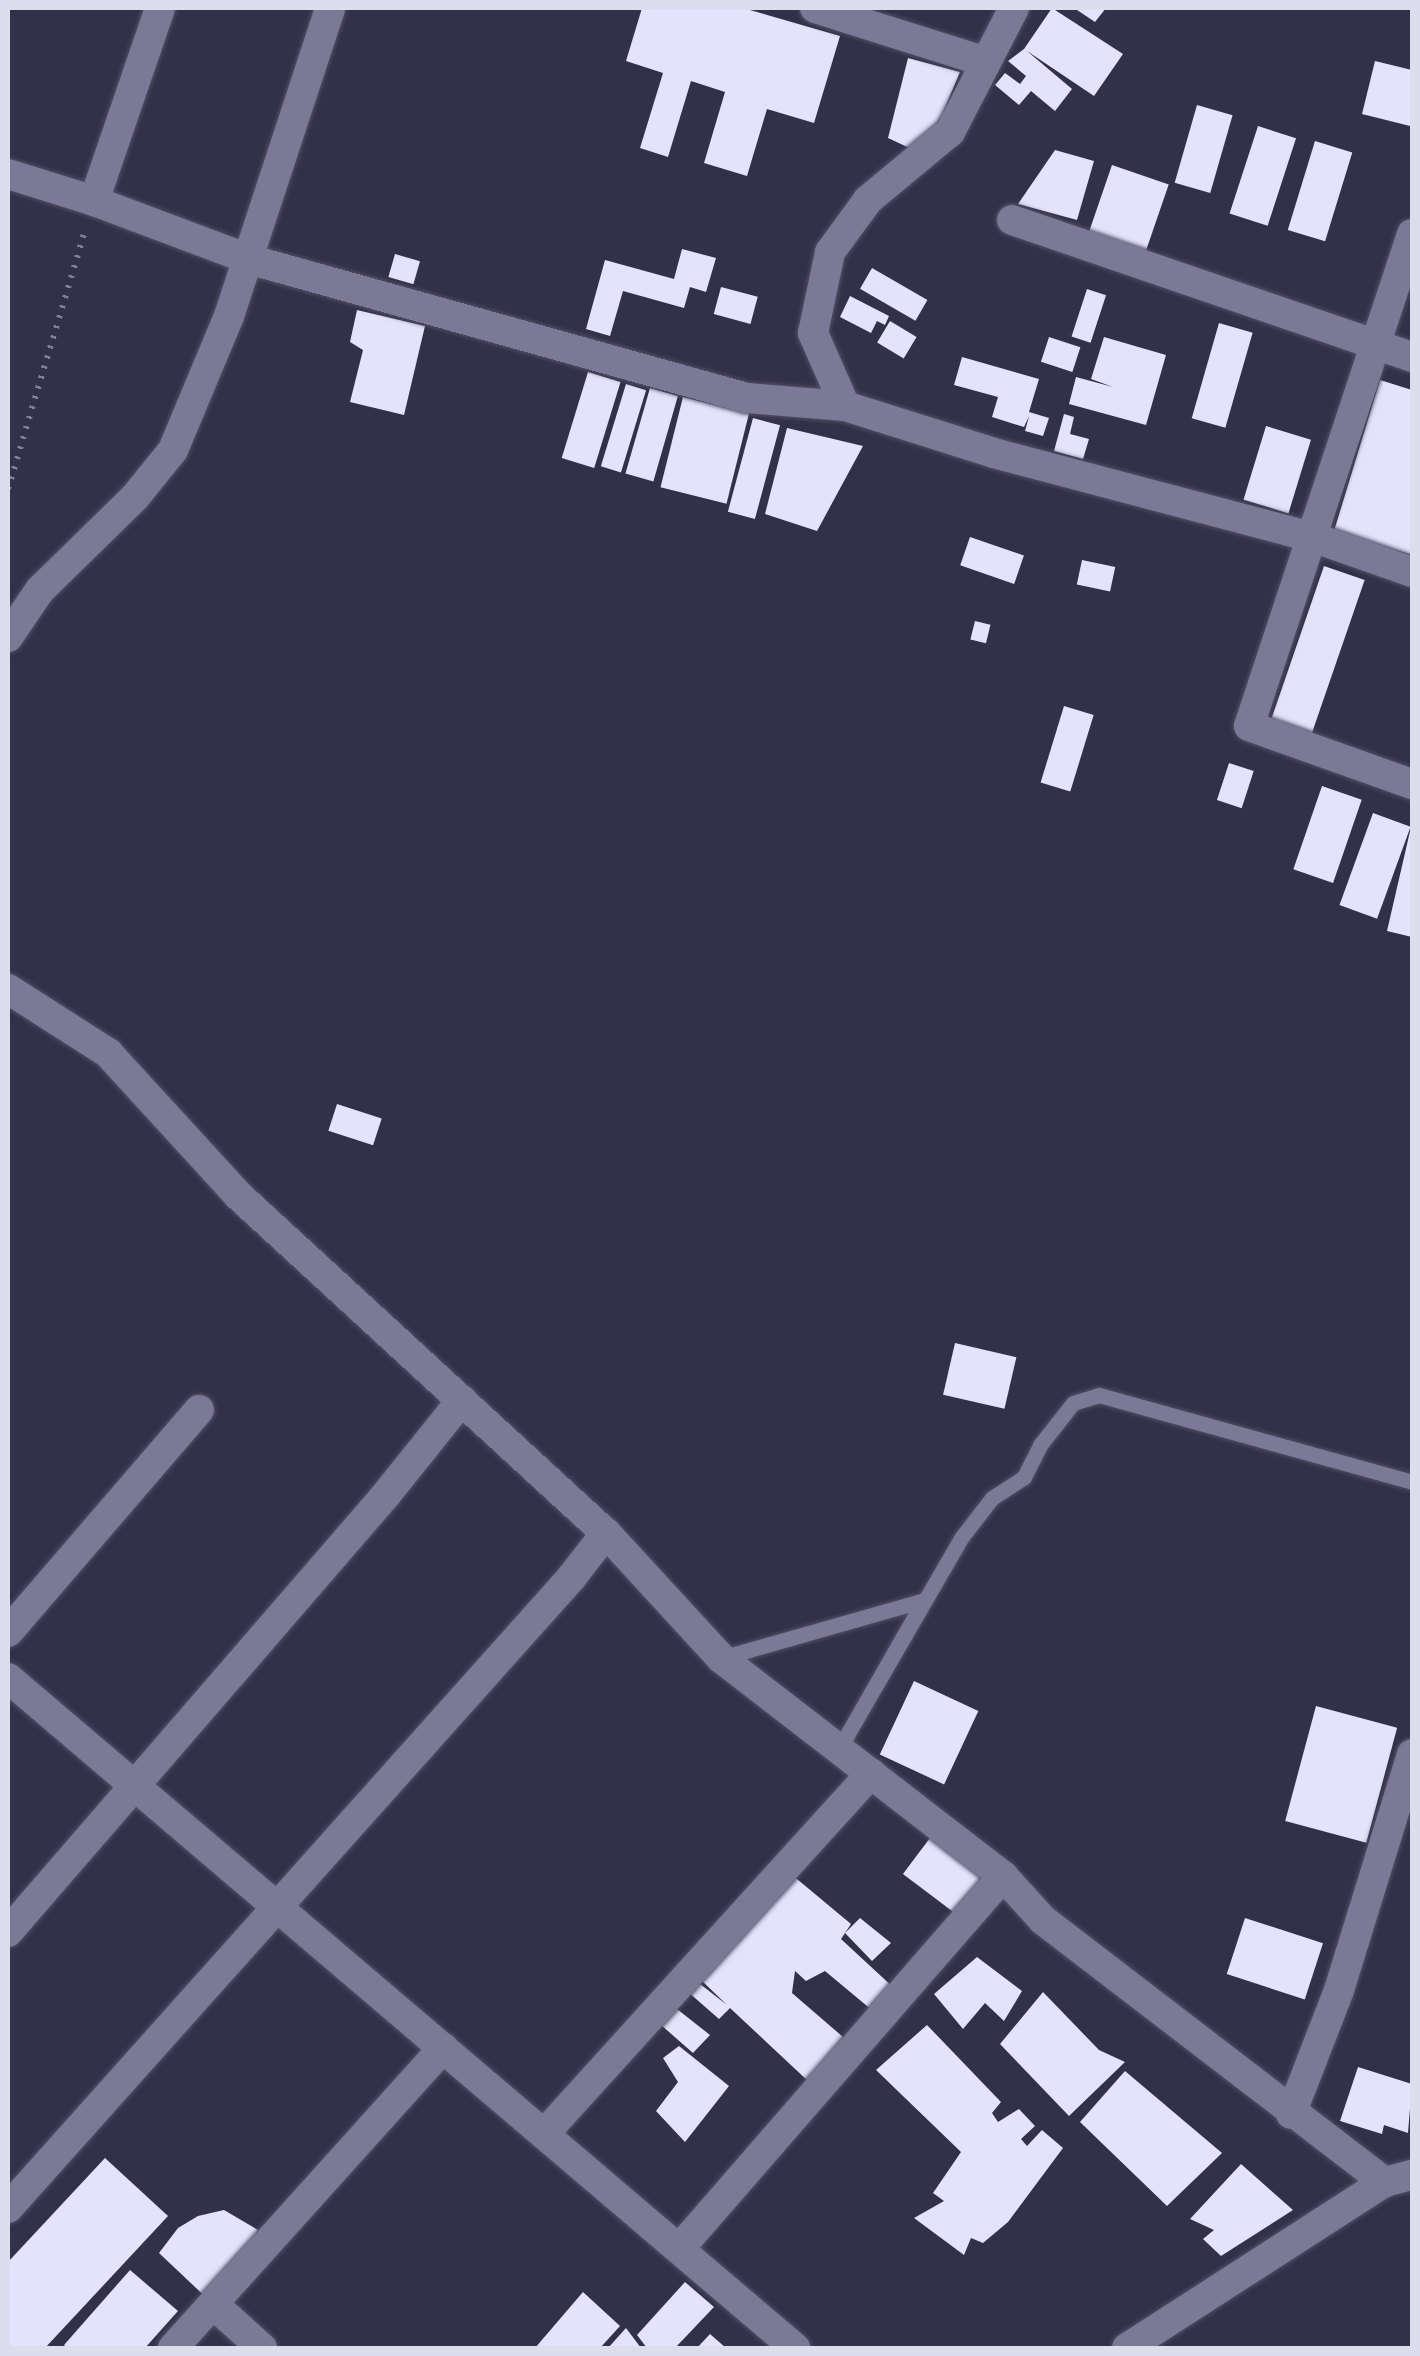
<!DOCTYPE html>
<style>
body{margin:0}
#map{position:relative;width:1420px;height:2356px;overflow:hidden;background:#333049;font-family:"Roboto Condensed",sans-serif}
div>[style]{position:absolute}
.building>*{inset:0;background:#e4e2fc;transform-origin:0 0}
.path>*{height:6px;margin-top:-3px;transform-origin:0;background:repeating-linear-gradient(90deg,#817f94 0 2.5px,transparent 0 10.5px)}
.roads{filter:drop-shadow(0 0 2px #524e64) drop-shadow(0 0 2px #524e64)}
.service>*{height:15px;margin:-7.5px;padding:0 7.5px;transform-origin:7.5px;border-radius:7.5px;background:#7c7996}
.minor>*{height:30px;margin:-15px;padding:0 15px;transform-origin:15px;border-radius:15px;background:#7c7996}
span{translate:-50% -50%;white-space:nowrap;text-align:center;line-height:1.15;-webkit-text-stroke:10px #333049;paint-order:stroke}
.frame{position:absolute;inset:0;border:10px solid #deddee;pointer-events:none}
</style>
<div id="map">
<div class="building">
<div style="clip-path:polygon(642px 8px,743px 8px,840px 36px,814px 123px,767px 109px,747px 176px,704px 163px,725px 92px,691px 81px,668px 157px,640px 148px,663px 73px,626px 61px)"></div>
<div style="clip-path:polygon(1052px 8px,1123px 54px,1094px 96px,1027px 51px,1072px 89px,1055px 111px,1031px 91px,1019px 105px,995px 85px,1005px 73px,1020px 84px,1026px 76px,1008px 61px,1024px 49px)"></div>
<div style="clip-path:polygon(1074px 8px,1106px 8px,1095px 22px)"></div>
<div style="clip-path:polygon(908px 58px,960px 72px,942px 115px,918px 152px,888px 138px)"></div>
<div style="clip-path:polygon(1375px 61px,1412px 70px,1410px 126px,1362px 114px)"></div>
<div style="left:1197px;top:105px;width:37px;height:81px;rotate:16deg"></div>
<div style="left:1258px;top:126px;width:40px;height:92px;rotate:18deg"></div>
<div style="left:1315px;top:141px;width:39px;height:93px;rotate:17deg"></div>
<div style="clip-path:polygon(1055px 150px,1094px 161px,1077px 220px,1018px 204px)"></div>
<div style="left:1112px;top:165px;width:60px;height:70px;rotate:19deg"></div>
<div style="clip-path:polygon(682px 249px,716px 258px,706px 292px,690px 287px,684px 308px,623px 291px,610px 336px,586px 329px,605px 260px,674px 279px)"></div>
<div style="left:395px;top:254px;width:26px;height:24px;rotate:16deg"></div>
<div style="left:872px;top:268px;width:64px;height:24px;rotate:30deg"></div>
<div style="left:721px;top:287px;width:38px;height:28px;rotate:15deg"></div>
<div style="left:1087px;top:289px;width:20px;height:50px;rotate:18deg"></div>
<div style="clip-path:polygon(850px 296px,889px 316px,885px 325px,877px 321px,871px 333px,840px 317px)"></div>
<div style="clip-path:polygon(357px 310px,425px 326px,404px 415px,350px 402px,363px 350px,350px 342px)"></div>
<div style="left:890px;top:321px;width:31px;height:25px;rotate:31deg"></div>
<div style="left:1219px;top:323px;width:35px;height:99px;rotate:16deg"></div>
<div style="left:1049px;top:337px;width:33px;height:26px;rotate:18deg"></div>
<div style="clip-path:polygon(1104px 337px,1166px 355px,1146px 425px,1069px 404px,1076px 377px,1113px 387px,1091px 379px)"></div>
<div style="clip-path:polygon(962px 357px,1039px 379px,1029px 412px,1049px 418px,1043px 436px,1025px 431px,1029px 416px,1024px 427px,992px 417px,998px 397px,954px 385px)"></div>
<div style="left:588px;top:372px;width:34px;height:90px;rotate:17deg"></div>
<div style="clip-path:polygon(1380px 380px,1412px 390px,1412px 555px,1334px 531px)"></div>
<div style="left:626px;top:384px;width:21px;height:86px;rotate:17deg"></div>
<div style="left:650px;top:388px;width:29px;height:89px;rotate:16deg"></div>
<div style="left:683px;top:397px;width:68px;height:93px;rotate:14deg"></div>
<div style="clip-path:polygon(1064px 414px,1074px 417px,1070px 434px,1089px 439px,1083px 459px,1054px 451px)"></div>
<div style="left:753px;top:418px;width:28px;height:97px;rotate:15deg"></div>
<div style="left:1266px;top:426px;width:47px;height:77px;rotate:17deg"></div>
<div style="clip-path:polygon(787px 428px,863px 446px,817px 531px,765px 514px)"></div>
<div style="left:970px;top:537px;width:57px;height:30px;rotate:19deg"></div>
<div style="left:1082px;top:560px;width:34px;height:25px;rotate:12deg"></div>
<div style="left:1324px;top:566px;width:43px;height:168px;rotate:19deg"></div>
<div style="left:975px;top:621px;width:16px;height:19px;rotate:14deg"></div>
<div style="left:1064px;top:706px;width:31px;height:80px;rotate:17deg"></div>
<div style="left:1229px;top:763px;width:26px;height:39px;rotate:18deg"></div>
<div style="left:1322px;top:786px;width:42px;height:88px;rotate:19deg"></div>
<div style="left:1373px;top:813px;width:40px;height:98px;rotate:20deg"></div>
<div style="clip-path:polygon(1411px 827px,1412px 827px,1412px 937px,1387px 931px)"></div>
<div style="left:337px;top:1104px;width:47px;height:28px;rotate:18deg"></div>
<div style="left:955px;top:1343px;width:63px;height:53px;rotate:13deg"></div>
<div style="left:914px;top:1681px;width:71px;height:81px;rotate:25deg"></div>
<div style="left:1316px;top:1706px;width:84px;height:119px;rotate:15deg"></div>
<div style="left:930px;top:1838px;width:71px;height:45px;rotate:37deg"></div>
<div style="clip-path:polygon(791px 1874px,851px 1924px,841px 1939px,895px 1989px,873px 2011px,825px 1971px,806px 1981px,795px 1971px,792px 1993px,843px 2037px,808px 2081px,730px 2008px,719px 2019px,687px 1991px,695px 1980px,727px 2005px,699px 1978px)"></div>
<div style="clip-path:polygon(860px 1918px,891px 1943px,872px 1961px,845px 1933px)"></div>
<div style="left:1245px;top:1918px;width:82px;height:59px;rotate:18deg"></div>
<div style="clip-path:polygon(977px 1957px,1022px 1991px,1004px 2021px,985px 2003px,963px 2029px,934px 1994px)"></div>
<div style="clip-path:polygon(1043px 1992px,1099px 2050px,1125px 2062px,1069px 2116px,1000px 2044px)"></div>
<div style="clip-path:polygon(677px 2009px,710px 2035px,693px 2053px,661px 2025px)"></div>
<div style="clip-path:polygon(927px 2025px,1001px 2102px,992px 2113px,998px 2122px,1019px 2109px,1035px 2126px,1021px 2139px,1027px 2146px,1042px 2130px,1063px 2148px,1008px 2222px,983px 2243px,971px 2238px,964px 2255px,914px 2218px,944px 2201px,933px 2193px,961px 2152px,876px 2070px)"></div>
<div style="clip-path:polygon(679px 2046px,729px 2086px,685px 2142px,656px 2111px,678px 2082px,663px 2058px)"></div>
<div style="clip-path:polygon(1358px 2067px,1412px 2084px,1408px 2133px,1384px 2125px,1382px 2134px,1340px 2121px)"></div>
<div style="clip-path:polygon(1125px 2071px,1222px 2153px,1167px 2206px,1080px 2122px)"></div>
<div style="clip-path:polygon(105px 2158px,168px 2216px,45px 2348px,8px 2348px,8px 2262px)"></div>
<div style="clip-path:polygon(1241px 2164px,1293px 2210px,1221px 2256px,1203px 2239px,1214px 2230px,1190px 2219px)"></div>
<div style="clip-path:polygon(224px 2210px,258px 2230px,213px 2304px,159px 2253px,178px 2228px,198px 2216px)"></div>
<div style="clip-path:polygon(130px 2270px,178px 2311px,145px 2348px,68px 2348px,64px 2345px)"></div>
<div style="clip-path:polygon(685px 2282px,714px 2307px,675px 2348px,647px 2348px,637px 2335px)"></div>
<div style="clip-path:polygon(583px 2292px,620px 2326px,600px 2348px,535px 2348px)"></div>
<div style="clip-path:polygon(626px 2328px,641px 2348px,608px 2348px)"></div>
<div style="clip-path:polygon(710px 2334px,726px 2348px,697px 2348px)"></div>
</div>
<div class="path">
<div style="left:8px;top:489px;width:269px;rotate:-73.4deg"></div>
</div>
<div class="roads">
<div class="service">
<div style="left:924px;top:1600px;width:169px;rotate:119.7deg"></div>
<div style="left:840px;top:1747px;width:241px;rotate:-59.9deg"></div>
<div style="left:961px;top:1538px;width:51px;rotate:-52.2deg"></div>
<div style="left:992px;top:1498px;width:38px;rotate:-33deg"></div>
<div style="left:1024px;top:1477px;width:36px;rotate:-63deg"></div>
<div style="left:1040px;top:1445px;width:53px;rotate:-51.8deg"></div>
<div style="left:1073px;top:1403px;width:27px;rotate:-17deg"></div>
<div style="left:1099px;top:1395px;width:325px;rotate:15.5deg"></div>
<div style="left:721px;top:1658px;width:211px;rotate:-15.9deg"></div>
</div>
<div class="minor">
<div style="left:815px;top:8px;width:179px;rotate:17.5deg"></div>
<div style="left:8px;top:174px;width:90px;rotate:17.4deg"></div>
<div style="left:94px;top:201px;width:165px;rotate:20.6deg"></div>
<div style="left:248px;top:259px;width:518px;rotate:15.57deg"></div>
<div style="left:747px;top:398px;width:98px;rotate:4.7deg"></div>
<div style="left:845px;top:406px;width:156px;rotate:17.5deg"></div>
<div style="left:994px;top:453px;width:332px;rotate:14.8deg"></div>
<div style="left:1315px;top:538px;width:103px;rotate:19.3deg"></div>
<div style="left:94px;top:201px;width:204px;rotate:-71.1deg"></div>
<div style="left:1012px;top:220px;width:423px;rotate:18.9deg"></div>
<div style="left:1412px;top:234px;width:518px;rotate:108.33deg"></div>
<div style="left:1249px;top:726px;width:173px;rotate:19.6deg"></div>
<div style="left:845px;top:406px;width:80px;rotate:-113.7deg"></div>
<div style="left:813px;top:333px;width:83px;rotate:-78.1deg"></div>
<div style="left:830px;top:252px;width:64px;rotate:-53.8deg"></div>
<div style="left:868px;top:200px;width:107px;rotate:-39.7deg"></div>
<div style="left:950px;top:132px;width:140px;rotate:-62.7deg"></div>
<div style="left:8px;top:637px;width:57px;rotate:-55.8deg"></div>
<div style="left:40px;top:590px;width:133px;rotate:-44.4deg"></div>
<div style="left:135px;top:497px;width:60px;rotate:-51deg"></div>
<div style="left:173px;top:450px;width:145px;rotate:-67.3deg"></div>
<div style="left:229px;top:316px;width:324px;rotate:-71.8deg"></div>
<div style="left:8px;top:989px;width:119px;rotate:32.6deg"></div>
<div style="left:108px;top:1053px;width:193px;rotate:47.5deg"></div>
<div style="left:238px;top:1195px;width:500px;rotate:42.6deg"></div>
<div style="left:606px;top:1533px;width:170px;rotate:47.4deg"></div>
<div style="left:721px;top:1658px;width:356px;rotate:37.7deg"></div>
<div style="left:1003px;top:1876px;width:59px;rotate:47.7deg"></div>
<div style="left:1043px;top:1920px;width:431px;rotate:37.5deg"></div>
<div style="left:8px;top:1632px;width:293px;rotate:-49.3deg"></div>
<div style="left:8px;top:1678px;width:1034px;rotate:40.41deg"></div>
<div style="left:8px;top:1932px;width:576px;rotate:-49.15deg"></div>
<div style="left:385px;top:1496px;width:123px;rotate:-51.3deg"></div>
<div style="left:1291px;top:2114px;width:133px;rotate:-68.8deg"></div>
<div style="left:1339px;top:1990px;width:247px;rotate:-72.8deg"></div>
<div style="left:544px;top:2134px;width:487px;rotate:-47.8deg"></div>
<div style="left:8px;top:2208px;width:845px;rotate:-48.21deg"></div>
<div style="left:571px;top:1578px;width:57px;rotate:-52.1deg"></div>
<div style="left:679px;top:2249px;width:494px;rotate:-49deg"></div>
<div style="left:213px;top:2304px;width:66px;rotate:41.9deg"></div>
<div style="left:173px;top:2348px;width:404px;rotate:-48deg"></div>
<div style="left:1127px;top:2348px;width:307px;rotate:-32.8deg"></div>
<div style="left:1385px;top:2182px;width:28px;rotate:-15deg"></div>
</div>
</div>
<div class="frame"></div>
</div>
